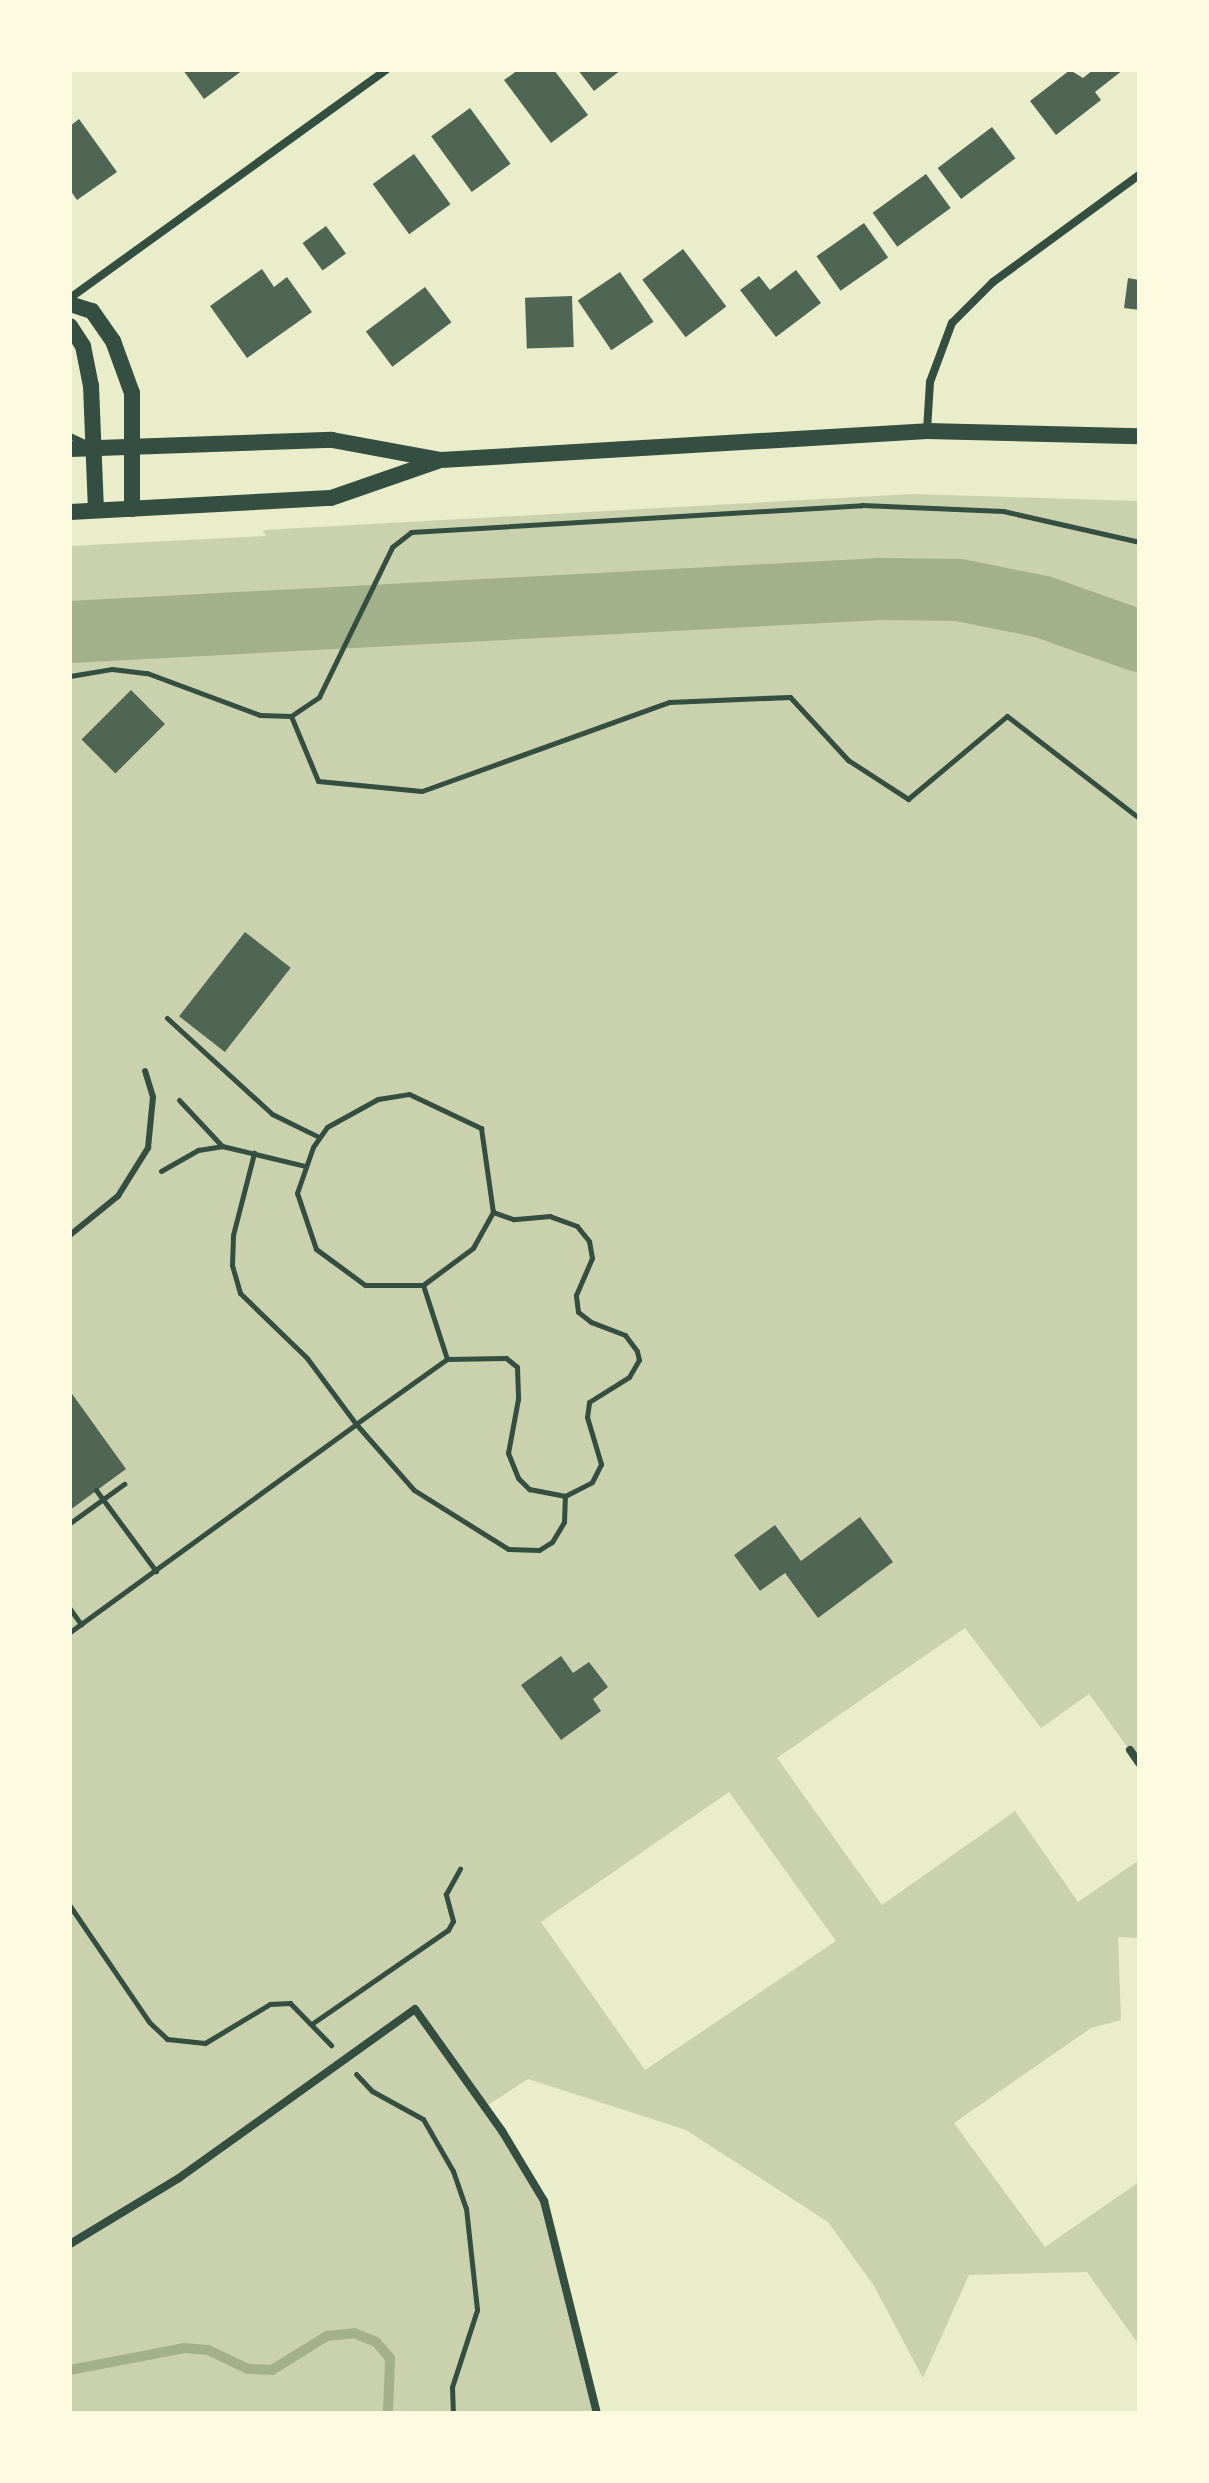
<!DOCTYPE html>
<style>
body{margin:0}
#map{position:relative;width:1209px;height:2483px;overflow:hidden;background:#e9edc9;font-family:Bitter,serif}
div>[style]{position:absolute}
.green>*{inset:0;background:#cad2ad}
.stream>*{height:10px;margin:-5px;padding:0 5px;transform-origin:5px;border-radius:5px;background:#a3b18a}
.river>*{height:62px;margin:-31px;padding:0 31px;transform-origin:31px;border-radius:31px;background:#a3b18a}
.building>*{inset:0;background:#4f6655;transform-origin:0 0}
.path>*{height:5px;margin:-2.5px;padding:0 2.5px;transform-origin:2.5px;border-radius:2.5px;background:#344e41}
.service>*{height:6px;margin:-3px;padding:0 3px;transform-origin:3px;border-radius:3px;background:#344e41}
.minor>*{height:8px;margin:-4px;padding:0 4px;transform-origin:4px;border-radius:4px;background:#344e41}
.secondary>*{height:16px;margin:-8px;padding:0 8px;transform-origin:8px;border-radius:8px;background:#344e41}
span{translate:-50% -50%;white-space:nowrap;text-align:center;line-height:1.15;-webkit-text-stroke:8px #fefae0;paint-order:stroke}
.frame{position:absolute;inset:0;border:72px solid #fefae0;pointer-events:none}
</style>
<div id="map">
<div class="green">
<div style="clip-path:polygon(evenodd,912px 494px,1139px 501px,1139px 1763px,1089px 1694px,1041px 1728px,965px 1628px,777px 1758px,882px 1905px,1015px 1811px,1078px 1902px,1139px 1860px,1139px 1938px,1118px 1937px,1121px 2020px,1091px 2028px,954px 2123px,1045px 2247px,1139px 2182px,1139px 2345px,1087px 2272px,969px 2275px,923px 2378px,874px 2286px,828px 2222px,686px 2130px,528px 2079px,485px 2107px,519px 2157px,555px 2231px,597px 2413px,70px 2413px,70px 546px,266px 536px,263px 530px,912px 494px,729px 1792px,836px 1941px,645px 2070px,541px 1922px,729px 1792px)"></div>
</div>
<div class="stream">
<div style="left:70px;top:2370px;width:116px;rotate:-10.9deg"></div>
<div style="left:184px;top:2348px;width:24px;rotate:5deg"></div>
<div style="left:208px;top:2350px;width:44px;rotate:25.4deg"></div>
<div style="left:248px;top:2369px;width:24px;rotate:2deg"></div>
<div style="left:272px;top:2370px;width:65px;rotate:-31.7deg"></div>
<div style="left:327px;top:2336px;width:27px;rotate:-6deg"></div>
<div style="left:354px;top:2333px;width:24px;rotate:22deg"></div>
<div style="left:376px;top:2342px;width:21px;rotate:49deg"></div>
<div style="left:390px;top:2358px;width:55px;rotate:92.1deg"></div>
</div>
<div class="river">
<div style="left:70px;top:632px;width:812px;rotate:-3.04deg"></div>
<div style="left:881px;top:589px;width:78px;rotate:0.7deg"></div>
<div style="left:959px;top:590px;width:86px;rotate:11.4deg"></div>
<div style="left:1043px;top:607px;width:102px;rotate:19.5deg"></div>
</div>
<div class="building">
<div style="clip-path:polygon(183px 70px,243px 70px,204px 99px)"></div>
<div style="clip-path:polygon(518px 70px,554px 70px,588px 115px,551px 143px,504px 80px)"></div>
<div style="clip-path:polygon(578px 70px,621px 70px,594px 91px)"></div>
<div style="clip-path:polygon(1070px 70px,1083px 78px,1093px 70px,1123px 70px,1095px 92px,1101px 100px,1056px 135px,1030px 101px)"></div>
<div style="left:470px;top:108px;width:69px;height:48px;rotate:54deg"></div>
<div style="clip-path:polygon(79px 119px,117px 172px,77px 200px,70px 190px,70px 126px)"></div>
<div style="left:992px;top:127px;width:39px;height:68px;rotate:53deg"></div>
<div style="left:414px;top:154px;width:62px;height:51px;rotate:54deg"></div>
<div style="left:926px;top:174px;width:42px;height:66px;rotate:54deg"></div>
<div style="left:864px;top:223px;width:42px;height:58px;rotate:55deg"></div>
<div style="left:326px;top:226px;width:34px;height:29px;rotate:54deg"></div>
<div style="left:683px;top:249px;width:72px;height:51px;rotate:53deg"></div>
<div style="clip-path:polygon(262px 269px,274px 287px,287px 277px,312px 312px,247px 358px,210px 306px)"></div>
<div style="clip-path:polygon(796px 270px,821px 303px,776px 337px,740px 290px,759px 276px,770px 290px)"></div>
<div style="left:620px;top:272px;width:60px;height:51px;rotate:56deg"></div>
<div style="clip-path:polygon(1128px 278px,1139px 280px,1139px 310px,1124px 308px)"></div>
<div style="left:425px;top:287px;width:44px;height:74px;rotate:53deg"></div>
<div style="left:572px;top:296px;width:51px;height:47px;rotate:88deg"></div>
<div style="left:131px;top:690px;width:48px;height:70px;rotate:45deg"></div>
<div style="left:245px;top:932px;width:58px;height:107px;rotate:38deg"></div>
<div style="clip-path:polygon(70px 1391px,126px 1469px,70px 1510px)"></div>
<div style="clip-path:polygon(860px 1517px,893px 1562px,818px 1618px,785px 1573px,760px 1591px,734px 1555px,775px 1525px,801px 1561px)"></div>
<div style="clip-path:polygon(561px 1656px,573px 1673px,589px 1662px,608px 1687px,593px 1699px,601px 1711px,561px 1740px,521px 1685px)"></div>
</div>
<div class="path">
<div style="left:70px;top:676px;width:43px;rotate:-9.5deg"></div>
<div style="left:112px;top:669px;width:35px;rotate:7deg"></div>
<div style="left:147px;top:673px;width:121px;rotate:20.4deg"></div>
<div style="left:260px;top:715px;width:31px;rotate:2deg"></div>
<div style="left:291px;top:716px;width:34px;rotate:-34deg"></div>
<div style="left:319px;top:697px;width:167px;rotate:-64deg"></div>
<div style="left:392px;top:547px;width:24px;rotate:-38deg"></div>
<div style="left:411px;top:532px;width:452px;rotate:-3.4deg"></div>
<div style="left:862px;top:505px;width:141px;rotate:2.4deg"></div>
<div style="left:1003px;top:511px;width:139px;rotate:12.8deg"></div>
<div style="left:291px;top:716px;width:70px;rotate:67.4deg"></div>
<div style="left:318px;top:781px;width:104px;rotate:5.5deg"></div>
<div style="left:422px;top:791px;width:263px;rotate:-19.8deg"></div>
<div style="left:669px;top:702px;width:121px;rotate:-2.4deg"></div>
<div style="left:790px;top:697px;width:86px;rotate:47.4deg"></div>
<div style="left:848px;top:760px;width:72px;rotate:33deg"></div>
<div style="left:908px;top:799px;width:129px;rotate:-40deg"></div>
<div style="left:1007px;top:716px;width:167px;rotate:37.7deg"></div>
<div style="left:167px;top:1018px;width:142px;rotate:42.4deg"></div>
<div style="left:272px;top:1114px;width:52px;rotate:26.1deg"></div>
<div style="left:409px;top:1094px;width:80px;rotate:25.3deg"></div>
<div style="left:481px;top:1128px;width:85px;rotate:81.9deg"></div>
<div style="left:493px;top:1212px;width:41px;rotate:119.1deg"></div>
<div style="left:473px;top:1248px;width:62px;rotate:143.5deg"></div>
<div style="left:423px;top:1285px;width:58px;rotate:180deg"></div>
<div style="left:365px;top:1285px;width:61px;rotate:-143.7deg"></div>
<div style="left:316px;top:1249px;width:59px;rotate:-108.7deg"></div>
<div style="left:297px;top:1193px;width:49px;rotate:-70.8deg"></div>
<div style="left:313px;top:1147px;width:24px;rotate:-55deg"></div>
<div style="left:327px;top:1127px;width:58px;rotate:-28.8deg"></div>
<div style="left:378px;top:1099px;width:31px;rotate:-9deg"></div>
<div style="left:179px;top:1100px;width:63px;rotate:46.9deg"></div>
<div style="left:161px;top:1171px;width:43px;rotate:-29.6deg"></div>
<div style="left:198px;top:1150px;width:24px;rotate:-9deg"></div>
<div style="left:222px;top:1146px;width:85px;rotate:13.5deg"></div>
<div style="left:423px;top:1285px;width:78px;rotate:72deg"></div>
<div style="left:447px;top:1359px;width:112px;rotate:144.5deg"></div>
<div style="left:356px;top:1424px;width:88px;rotate:48.7deg"></div>
<div style="left:414px;top:1490px;width:111px;rotate:32.1deg"></div>
<div style="left:508px;top:1549px;width:31px;rotate:2deg"></div>
<div style="left:539px;top:1550px;width:15px;rotate:-32deg"></div>
<div style="left:552px;top:1542px;width:23px;rotate:-59deg"></div>
<div style="left:564px;top:1522px;width:26px;rotate:-88deg"></div>
<div style="left:447px;top:1359px;width:59px;rotate:-1deg"></div>
<div style="left:506px;top:1358px;width:14px;rotate:39deg"></div>
<div style="left:517px;top:1367px;width:32px;rotate:88deg"></div>
<div style="left:518px;top:1399px;width:55px;rotate:100.5deg"></div>
<div style="left:508px;top:1453px;width:27px;rotate:68deg"></div>
<div style="left:518px;top:1478px;width:16px;rotate:45deg"></div>
<div style="left:529px;top:1489px;width:37px;rotate:11deg"></div>
<div style="left:565px;top:1496px;width:30px;rotate:-27deg"></div>
<div style="left:592px;top:1482px;width:20px;rotate:-63deg"></div>
<div style="left:601px;top:1464px;width:49px;rotate:-106.6deg"></div>
<div style="left:587px;top:1417px;width:15px;rotate:-82deg"></div>
<div style="left:589px;top:1402px;width:47px;rotate:-32deg"></div>
<div style="left:629px;top:1377px;width:20px;rotate:-60deg"></div>
<div style="left:639px;top:1360px;width:9px;rotate:-103deg"></div>
<div style="left:637px;top:1351px;width:20px;rotate:-127deg"></div>
<div style="left:625px;top:1335px;width:36px;rotate:-159deg"></div>
<div style="left:591px;top:1322px;width:16px;rotate:-142deg"></div>
<div style="left:578px;top:1312px;width:17px;rotate:-97deg"></div>
<div style="left:576px;top:1295px;width:40px;rotate:-66.6deg"></div>
<div style="left:592px;top:1258px;width:17px;rotate:-100deg"></div>
<div style="left:589px;top:1241px;width:19px;rotate:-129deg"></div>
<div style="left:577px;top:1226px;width:29px;rotate:-160deg"></div>
<div style="left:550px;top:1216px;width:37px;rotate:175deg"></div>
<div style="left:513px;top:1219px;width:21px;rotate:-161deg"></div>
<div style="left:96px;top:1490px;width:101px;rotate:53.5deg"></div>
<div style="left:70px;top:1523px;width:67px;rotate:-35.8deg"></div>
<div style="left:70px;top:1609px;width:19px;rotate:54deg"></div>
<div style="left:70px;top:1632px;width:354px;rotate:-36deg"></div>
<div style="left:356px;top:1424px;width:82px;rotate:-126.6deg"></div>
<div style="left:307px;top:1358px;width:93px;rotate:-135.9deg"></div>
<div style="left:240px;top:1293px;width:29px;rotate:-106deg"></div>
<div style="left:232px;top:1265px;width:30px;rotate:-88deg"></div>
<div style="left:233px;top:1235px;width:85px;rotate:-75.6deg"></div>
<div style="left:70px;top:1906px;width:140px;rotate:55.7deg"></div>
<div style="left:149px;top:2022px;width:25px;rotate:43deg"></div>
<div style="left:167px;top:2039px;width:38px;rotate:6deg"></div>
<div style="left:205px;top:2043px;width:76px;rotate:-31deg"></div>
<div style="left:270px;top:2004px;width:20px;rotate:-3deg"></div>
<div style="left:290px;top:2003px;width:59px;rotate:45.7deg"></div>
<div style="left:313px;top:2023px;width:164px;rotate:-34.6deg"></div>
<div style="left:448px;top:1930px;width:10px;rotate:-61deg"></div>
<div style="left:453px;top:1921px;width:28px;rotate:-105deg"></div>
<div style="left:446px;top:1894px;width:29px;rotate:-61deg"></div>
<div style="left:356px;top:2074px;width:23px;rotate:47deg"></div>
<div style="left:372px;top:2091px;width:58px;rotate:28.8deg"></div>
<div style="left:423px;top:2119px;width:60px;rotate:60deg"></div>
<div style="left:453px;top:2171px;width:39px;rotate:71deg"></div>
<div style="left:466px;top:2208px;width:103px;rotate:83.8deg"></div>
<div style="left:477px;top:2310px;width:81px;rotate:108deg"></div>
<div style="left:452px;top:2387px;width:26px;rotate:88deg"></div>
</div>
<div class="service">
<div style="left:70px;top:436px;width:19px;rotate:25deg"></div>
<div style="left:70px;top:1235px;width:62px;rotate:-39.1deg"></div>
<div style="left:118px;top:1196px;width:57px;rotate:-58deg"></div>
<div style="left:148px;top:1148px;width:51px;rotate:-84.4deg"></div>
<div style="left:153px;top:1097px;width:27px;rotate:-107deg"></div>
</div>
<div class="minor">
<div style="left:70px;top:298px;width:390px;rotate:-35.8deg"></div>
<div style="left:927px;top:430px;width:48px;rotate:-86.4deg"></div>
<div style="left:930px;top:382px;width:63px;rotate:-69.6deg"></div>
<div style="left:952px;top:323px;width:58px;rotate:-45deg"></div>
<div style="left:993px;top:282px;width:181px;rotate:-36.2deg"></div>
<div style="left:1130px;top:1750px;width:16px;rotate:55deg"></div>
<div style="left:70px;top:2244px;width:127px;rotate:-31.2deg"></div>
<div style="left:179px;top:2178px;width:290px;rotate:-35.6deg"></div>
<div style="left:415px;top:2009px;width:150px;rotate:54.5deg"></div>
<div style="left:502px;top:2131px;width:82px;rotate:59deg"></div>
<div style="left:544px;top:2201px;width:219px;rotate:76deg"></div>
</div>
<div class="secondary">
<div style="left:70px;top:304px;width:23px;rotate:18deg"></div>
<div style="left:92px;top:311px;width:37px;rotate:55deg"></div>
<div style="left:113px;top:341px;width:55px;rotate:69.9deg"></div>
<div style="left:132px;top:393px;width:116px;rotate:90deg"></div>
<div style="left:70px;top:326px;width:24px;rotate:57deg"></div>
<div style="left:83px;top:346px;width:41px;rotate:78.7deg"></div>
<div style="left:91px;top:386px;width:124px;rotate:87.7deg"></div>
<div style="left:70px;top:449px;width:262px;rotate:-2deg"></div>
<div style="left:332px;top:440px;width:111px;rotate:10.4deg"></div>
<div style="left:441px;top:460px;width:487px;rotate:-3.4deg"></div>
<div style="left:927px;top:431px;width:212px;rotate:1.4deg"></div>
<div style="left:70px;top:512px;width:261px;rotate:-3.1deg"></div>
<div style="left:331px;top:498px;width:113px;rotate:-19.1deg"></div>
</div>
<div class="frame"></div>
</div>
